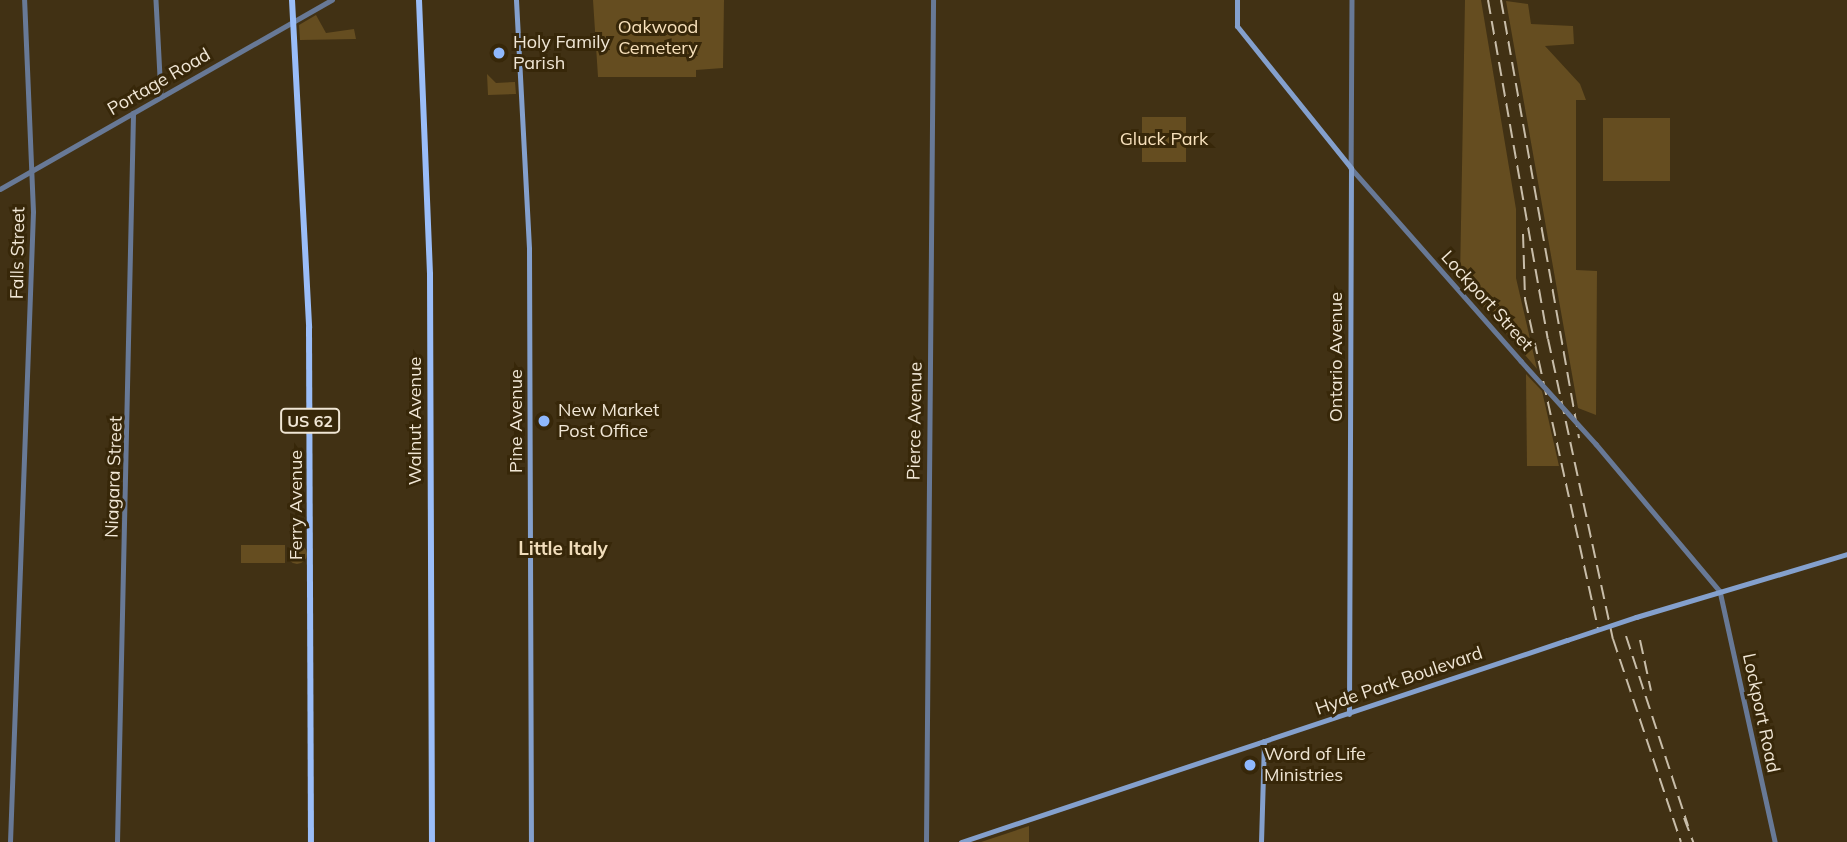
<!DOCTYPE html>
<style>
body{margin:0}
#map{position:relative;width:1847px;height:842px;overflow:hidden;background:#413114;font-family:Mulish,sans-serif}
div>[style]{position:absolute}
.green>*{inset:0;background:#654d20;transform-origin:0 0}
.round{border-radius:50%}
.tertiary>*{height:4.5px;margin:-2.25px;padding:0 2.25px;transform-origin:2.25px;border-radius:2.25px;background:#687996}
.secondary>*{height:5px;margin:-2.5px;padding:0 2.5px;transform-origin:2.5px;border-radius:2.5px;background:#84a0cd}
.primary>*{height:6px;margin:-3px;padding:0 3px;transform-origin:3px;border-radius:3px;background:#9abdf8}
.rail>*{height:2px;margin-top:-1px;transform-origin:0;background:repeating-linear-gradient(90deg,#c8bda9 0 14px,transparent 0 21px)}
.tertiary-bridge>*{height:4.5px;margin:-2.25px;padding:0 2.25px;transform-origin:2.25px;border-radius:2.25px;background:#687996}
.secondary-bridge>*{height:5px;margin:-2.5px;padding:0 2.5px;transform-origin:2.5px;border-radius:2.5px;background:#84a0cd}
.dots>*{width:19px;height:19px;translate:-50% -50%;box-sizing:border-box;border:4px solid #372709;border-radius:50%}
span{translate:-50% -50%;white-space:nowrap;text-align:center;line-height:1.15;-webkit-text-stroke:6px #372709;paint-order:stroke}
.shield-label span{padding:2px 5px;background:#372709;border:2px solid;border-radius:5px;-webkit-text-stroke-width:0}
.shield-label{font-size:16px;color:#f0e6d5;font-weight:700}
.park-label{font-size:18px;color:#f8e1bc}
.poi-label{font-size:18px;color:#f0e6d5}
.left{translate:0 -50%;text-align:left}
.street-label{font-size:18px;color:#f0e6d5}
.neighbourhood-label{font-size:19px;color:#f1ddbb;font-weight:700}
</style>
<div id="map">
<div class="green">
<div style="clip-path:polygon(593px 0,724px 0,723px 68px,696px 70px,696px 77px,598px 77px)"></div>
<div style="clip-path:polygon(1465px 0,1481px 0,1516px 209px,1516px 278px,1537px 369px,1460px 279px)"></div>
<div style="clip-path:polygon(1506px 1px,1528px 4px,1531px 24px,1573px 26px,1574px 44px,1545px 46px,1580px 84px,1586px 100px,1576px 100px,1576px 270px,1597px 271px,1596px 415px,1578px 408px)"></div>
<div style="clip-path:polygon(316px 15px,326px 33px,354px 29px,356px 39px,300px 40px,299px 25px)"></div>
<div style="clip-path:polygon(487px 74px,496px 83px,515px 82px,516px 94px,488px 95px)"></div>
<div style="left:1142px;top:117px;width:44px;height:45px"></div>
<div style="left:1670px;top:118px;width:63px;height:67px;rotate:90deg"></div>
<div style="clip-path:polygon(1526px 374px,1542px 391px,1559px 466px,1527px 466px)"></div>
<div class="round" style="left:287px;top:544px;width:20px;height:20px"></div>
<div style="left:241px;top:545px;width:44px;height:18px"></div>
<div style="clip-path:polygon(1029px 826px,1029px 842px,981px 842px)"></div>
</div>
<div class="tertiary">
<div style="left:156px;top:0;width:96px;rotate:87deg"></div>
<div style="left:1352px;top:0;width:168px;rotate:90.3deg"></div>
<div style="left:1351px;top:168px;width:257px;rotate:48.6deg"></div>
<div style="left:0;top:189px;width:382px;rotate:-29.7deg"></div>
<div style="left:1596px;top:444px;width:192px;rotate:49.9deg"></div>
<div style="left:1720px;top:591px;width:257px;rotate:77.6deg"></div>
<div style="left:10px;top:842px;width:630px;rotate:-87.91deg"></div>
<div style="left:33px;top:212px;width:212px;rotate:-92.4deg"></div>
<div style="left:117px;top:842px;width:729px;rotate:-88.74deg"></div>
<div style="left:926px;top:842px;width:842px;rotate:-89.52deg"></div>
</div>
<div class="secondary">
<div style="left:516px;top:0;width:249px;rotate:87deg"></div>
<div style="left:529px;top:249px;width:593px;rotate:89.81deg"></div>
<div style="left:1237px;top:0;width:26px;rotate:90deg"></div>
<div style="left:1237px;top:26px;width:182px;rotate:51.2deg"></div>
<div style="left:1351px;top:168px;width:546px;rotate:90.21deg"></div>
<div style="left:1636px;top:617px;width:220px;rotate:-16.6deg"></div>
<div style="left:961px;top:842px;width:639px;rotate:-18.43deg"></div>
<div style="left:1261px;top:842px;width:101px;rotate:-88.3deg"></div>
</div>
<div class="primary">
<div style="left:292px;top:0;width:328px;rotate:87deg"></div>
<div style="left:309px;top:328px;width:514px;rotate:89.78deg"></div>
<div style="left:419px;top:0;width:274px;rotate:87.7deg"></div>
<div style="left:430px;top:274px;width:568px;rotate:89.8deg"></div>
</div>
<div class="rail">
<div style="left:1488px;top:0;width:344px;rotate:80deg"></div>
<div style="left:1548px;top:339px;width:307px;rotate:77.8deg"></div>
<div style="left:1613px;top:639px;width:214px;rotate:71.5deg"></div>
<div style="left:1501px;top:0;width:445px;rotate:79.9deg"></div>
<div style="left:1523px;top:234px;width:65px;rotate:88.2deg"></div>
<div style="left:1525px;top:299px;width:337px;rotate:77.5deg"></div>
<div style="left:1626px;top:636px;width:200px;rotate:71.9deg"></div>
<div style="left:1640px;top:640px;width:52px;rotate:77.8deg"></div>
<div style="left:1684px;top:818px;width:26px;rotate:69deg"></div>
</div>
<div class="tertiary-bridge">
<div style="left:1521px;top:361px;width:112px;rotate:47.9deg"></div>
</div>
<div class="secondary-bridge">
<div style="left:1567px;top:640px;width:73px;rotate:-18.4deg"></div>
</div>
<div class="dots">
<div style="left:499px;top:53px;background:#8fb8fd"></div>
<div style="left:544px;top:421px;background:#8fb8fd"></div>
<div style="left:1250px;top:765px;background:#8fb8fd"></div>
</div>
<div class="shield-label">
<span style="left:310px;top:421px">US 62</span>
</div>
<div class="park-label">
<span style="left:658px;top:38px">Oakwood<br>Cemetery</span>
<span style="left:1164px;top:139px">Gluck Park</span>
</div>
<div class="poi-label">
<span class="left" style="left:513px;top:53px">Holy Family<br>Parish</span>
<span class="left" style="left:558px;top:421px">New Market<br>Post Office</span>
<span class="left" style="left:1264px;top:765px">Word of Life<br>Ministries</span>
</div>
<div class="street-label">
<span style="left:159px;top:82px;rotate:-30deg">Portage Road</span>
<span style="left:18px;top:253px;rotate:-89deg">Falls Street</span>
<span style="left:1487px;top:301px;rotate:48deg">Lockport Street</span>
<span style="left:1336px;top:357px;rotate:-90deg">Ontario Avenue</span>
<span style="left:415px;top:421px;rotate:-90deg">Walnut Avenue</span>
<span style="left:516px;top:421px;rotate:-90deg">Pine Avenue</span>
<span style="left:915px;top:421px;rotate:-89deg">Pierce Avenue</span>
<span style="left:114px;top:477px;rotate:-88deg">Niagara Street</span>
<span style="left:296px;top:505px;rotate:-90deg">Ferry Avenue</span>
<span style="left:1399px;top:681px;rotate:-19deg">Hyde Park Boulevard</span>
<span style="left:1761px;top:713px;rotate:78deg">Lockport Road</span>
</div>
<div class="neighbourhood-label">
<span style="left:563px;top:549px">Little Italy</span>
</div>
</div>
